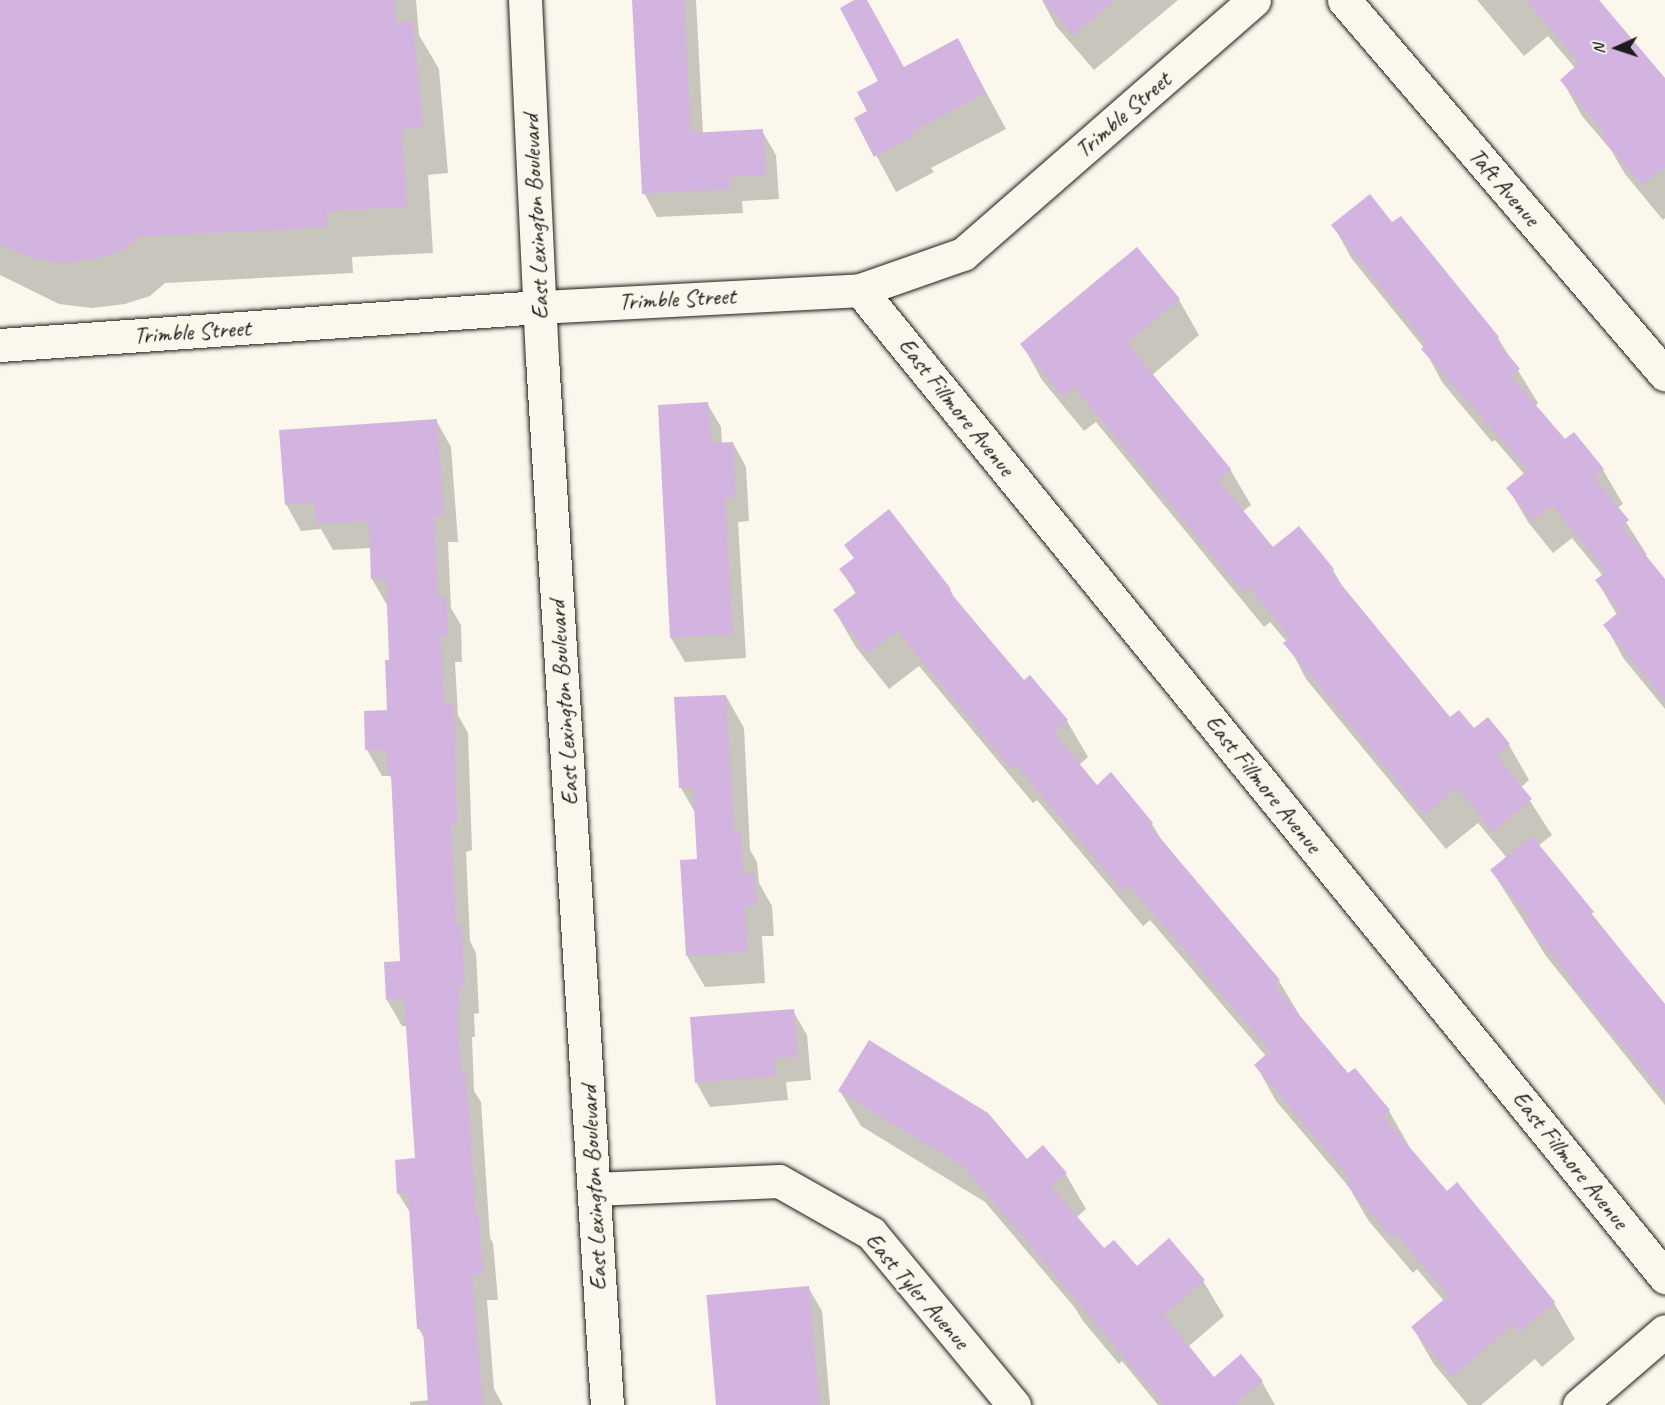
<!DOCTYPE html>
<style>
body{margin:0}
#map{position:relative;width:1665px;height:1405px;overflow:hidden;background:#fbf7ec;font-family:Caveat,sans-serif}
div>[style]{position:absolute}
.shadow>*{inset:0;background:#0003}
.building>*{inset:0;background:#d3b4e1;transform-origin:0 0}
.roads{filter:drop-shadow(0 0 2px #1c1c1c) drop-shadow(0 0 2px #1c1c1c)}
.street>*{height:33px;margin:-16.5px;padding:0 16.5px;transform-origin:16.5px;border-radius:16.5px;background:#fbf7ec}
span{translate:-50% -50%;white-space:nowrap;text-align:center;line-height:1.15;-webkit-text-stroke:4.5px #fbf7ec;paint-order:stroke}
.street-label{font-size:24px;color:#1c1c1c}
.north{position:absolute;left:1587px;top:18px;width:60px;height:60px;-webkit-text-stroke:4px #fbf7ec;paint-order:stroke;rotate:267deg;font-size:16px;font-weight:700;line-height:24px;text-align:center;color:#1c1c1c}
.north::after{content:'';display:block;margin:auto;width:21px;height:27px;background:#1c1c1c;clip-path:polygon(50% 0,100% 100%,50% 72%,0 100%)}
</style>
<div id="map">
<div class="shadow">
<div style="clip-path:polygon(0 0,416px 0,419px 35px,439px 69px,448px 173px,428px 175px,433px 253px,352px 257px,353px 273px,165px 283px,150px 296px,125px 304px,92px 308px,59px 304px,0 275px)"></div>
<div style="clip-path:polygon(633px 0,696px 0,703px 134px,762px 131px,776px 155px,779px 199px,742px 201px,743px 213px,657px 217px,644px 193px)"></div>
<div style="clip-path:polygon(858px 0,866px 0,904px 69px,958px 40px,1006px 129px,931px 168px,934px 172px,896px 192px,856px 118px,869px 112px,880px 82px)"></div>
<div style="clip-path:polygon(1042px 0,1178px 0,1094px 70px,1056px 26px)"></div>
<div style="clip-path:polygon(1477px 0,1597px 0,1665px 81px,1665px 218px,1663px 220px,1625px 174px,1611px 150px,1582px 116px,1562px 80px,1575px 68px,1548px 36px,1524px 56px)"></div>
<div style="clip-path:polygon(1400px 218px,1498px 338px,1538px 403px,1535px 406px,1565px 441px,1574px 434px,1603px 470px,1623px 504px,1617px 508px,1647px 555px,1645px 556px,1665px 581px,1665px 709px,1624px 659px,1605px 625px,1617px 615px,1597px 581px,1603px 576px,1572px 538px,1553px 553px,1528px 522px,1508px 488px,1525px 475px,1495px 440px,1492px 442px,1442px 382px,1424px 348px,1352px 259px,1333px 225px,1392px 224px)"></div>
<div style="clip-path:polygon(1179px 300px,1199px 335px,1152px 375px,1230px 469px,1251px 505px,1242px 512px,1273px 549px,1299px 528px,1333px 570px,1346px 593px,1450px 719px,1509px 745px,1529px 780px,1521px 787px,1552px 835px,1538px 846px,1665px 1006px,1665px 1105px,1546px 956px,1492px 871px,1507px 858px,1478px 823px,1446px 849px,1306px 679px,1287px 642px,1270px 622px,1264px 627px,1096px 422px,1084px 431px,1042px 380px,1022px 344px)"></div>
<div style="clip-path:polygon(707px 403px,721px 427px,722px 444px,733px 443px,746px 467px,749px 521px,738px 522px,746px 658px,685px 662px,671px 638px)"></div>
<div style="clip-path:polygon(436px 420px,451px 447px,458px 542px,448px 542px,451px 608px,461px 625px,462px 662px,455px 662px,458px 715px,468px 733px,472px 850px,466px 852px,470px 941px,476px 953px,479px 1013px,474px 1014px,475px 1037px,472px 1037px,474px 1091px,481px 1102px,490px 1238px,493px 1243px,498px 1300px,487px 1300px,494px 1389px,503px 1405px,410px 1405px,410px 1402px,429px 1400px,425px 1340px,419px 1329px,411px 1214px,398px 1193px,417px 1159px,407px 1026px,402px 1026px,387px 1000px,402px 963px,393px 781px,390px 776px,382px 776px,367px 750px,389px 712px,391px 661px,387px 605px,372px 579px,371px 548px,333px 550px,321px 529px,301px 531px,286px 504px)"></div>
<div style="clip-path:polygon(846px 545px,950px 590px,959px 605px,1024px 682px,1030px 677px,1067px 721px,1088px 757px,1079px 765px,1097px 787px,1152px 824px,1165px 846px,1279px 981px,1300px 1016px,1348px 1075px,1389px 1111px,1409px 1146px,1408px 1148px,1446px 1193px,1457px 1184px,1554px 1303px,1575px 1339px,1542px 1367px,1535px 1359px,1481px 1405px,1468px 1405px,1433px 1363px,1413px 1328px,1444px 1301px,1417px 1269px,1413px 1273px,1368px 1220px,1349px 1187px,1276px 1101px,1256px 1065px,1266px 1056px,1150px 920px,1143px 926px,1037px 800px,1033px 803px,919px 666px,889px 689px,855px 646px,835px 611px,856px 594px,841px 569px,855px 559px)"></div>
<div style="clip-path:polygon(726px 696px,744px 728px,750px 850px,757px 862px,759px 883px,772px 906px,774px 936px,762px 936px,765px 983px,705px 987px,687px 956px,698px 860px,696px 814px,681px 788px)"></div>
<div style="clip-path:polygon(793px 1011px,807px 1035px,811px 1080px,786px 1082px,788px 1100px,710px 1107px,696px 1082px)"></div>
<div style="clip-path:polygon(840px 1091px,1065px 1173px,1086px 1209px,1076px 1218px,1104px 1250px,1137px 1269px,1203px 1281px,1224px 1316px,1188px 1347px,1214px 1379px,1262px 1382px,1275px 1405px,1158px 1405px,1122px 1361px,1119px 1364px,1083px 1321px,1075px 1308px,985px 1202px,861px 1126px)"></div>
<div style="clip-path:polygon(808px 1287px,822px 1311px,830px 1405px,716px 1405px)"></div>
</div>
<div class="building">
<div style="clip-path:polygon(0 0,394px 0,396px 22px,413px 21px,423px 128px,402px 129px,407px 207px,327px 211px,327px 227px,139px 237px,124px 250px,98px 258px,64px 263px,31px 258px,0 245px)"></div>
<div style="clip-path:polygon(632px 0,684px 0,691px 133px,763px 129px,766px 175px,729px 177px,730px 189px,642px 194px)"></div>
<div style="clip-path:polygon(854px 0,867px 0,904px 67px,958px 38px,986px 93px,912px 132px,914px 136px,874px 157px,854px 118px,867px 111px,857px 92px,878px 81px,840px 8px)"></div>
<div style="clip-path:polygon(1043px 0,1115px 0,1073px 36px)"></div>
<div style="clip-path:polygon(1526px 0,1599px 0,1665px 78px,1665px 167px,1642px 185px,1602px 138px,1606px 135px,1560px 80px,1579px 63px)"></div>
<div style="clip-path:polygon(1370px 194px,1392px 222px,1401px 216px,1499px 337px,1496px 340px,1520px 369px,1511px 376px,1565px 439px,1574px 432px,1604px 469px,1594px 478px,1629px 520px,1622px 526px,1665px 579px,1665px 701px,1603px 625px,1620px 611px,1595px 580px,1606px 572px,1552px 505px,1533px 521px,1506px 488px,1528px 470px,1421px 349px,1426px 344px,1331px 225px)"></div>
<div style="clip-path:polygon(1137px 247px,1180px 299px,1127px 343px,1231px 469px,1218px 480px,1273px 547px,1299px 526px,1334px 569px,1331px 572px,1450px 717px,1459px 710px,1474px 728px,1488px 717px,1510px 744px,1496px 755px,1532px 799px,1493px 832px,1457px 788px,1424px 815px,1283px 643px,1290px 638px,1249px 587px,1242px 592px,1074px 387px,1063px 397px,1020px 344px)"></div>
<div style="clip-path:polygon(708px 402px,711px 443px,733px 442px,736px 497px,725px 498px,733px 634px,670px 638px,658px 405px)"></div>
<div style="clip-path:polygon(437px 419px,444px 515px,434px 516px,438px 598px,447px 597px,448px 636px,441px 636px,444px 705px,454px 705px,457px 823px,451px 825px,456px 925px,462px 925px,465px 987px,459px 987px,460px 1011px,457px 1011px,461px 1074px,466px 1074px,476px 1216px,479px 1215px,483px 1274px,472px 1274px,483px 1405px,428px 1405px,423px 1329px,417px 1329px,408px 1193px,397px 1194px,395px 1160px,415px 1158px,404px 999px,386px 1000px,384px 962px,400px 961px,391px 774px,387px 774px,387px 750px,365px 750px,364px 711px,387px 710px,385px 660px,389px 660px,386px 578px,371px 579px,369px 521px,316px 524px,315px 502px,285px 505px,279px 430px)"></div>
<div style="clip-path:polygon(889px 509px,951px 589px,949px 591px,1024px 680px,1030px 675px,1068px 720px,1054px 733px,1097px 785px,1111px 772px,1153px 823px,1150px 826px,1280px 980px,1274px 985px,1348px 1073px,1355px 1068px,1390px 1110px,1383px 1116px,1447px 1191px,1457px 1182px,1555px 1302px,1520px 1332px,1514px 1324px,1452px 1377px,1411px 1327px,1448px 1296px,1396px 1234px,1392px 1238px,1346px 1184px,1351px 1180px,1254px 1065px,1270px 1051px,1129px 885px,1122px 891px,1016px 765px,1011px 769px,897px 631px,868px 654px,833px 610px,857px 592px,839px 569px,854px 558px,844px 545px)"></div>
<div style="clip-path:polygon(726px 695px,734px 830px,740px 830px,743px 874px,755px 873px,757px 905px,745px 906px,748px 952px,686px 956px,680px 860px,697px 859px,693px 788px,679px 788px,674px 697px)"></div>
<div style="clip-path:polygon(1532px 836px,1594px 912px,1591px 914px,1665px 1004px,1665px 1097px,1569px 981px,1572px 979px,1525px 923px,1530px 919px,1490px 870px)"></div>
<div style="clip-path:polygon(794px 1009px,798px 1057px,774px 1058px,775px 1076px,695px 1083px,690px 1017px)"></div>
<div style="clip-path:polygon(869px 1040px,988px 1113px,1027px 1159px,1043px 1145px,1067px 1173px,1051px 1186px,1104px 1248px,1114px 1240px,1137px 1266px,1169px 1238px,1205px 1280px,1164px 1315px,1214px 1377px,1241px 1354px,1263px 1381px,1236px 1403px,1238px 1405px,1164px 1405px,963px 1166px,838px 1091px)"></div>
<div style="left:809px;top:1286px;width:119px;height:103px;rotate:85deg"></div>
</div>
<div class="roads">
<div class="street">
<div style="left:525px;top:0;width:358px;rotate:87.3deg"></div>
<div style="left:542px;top:358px;width:1049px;rotate:86.45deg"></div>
<div style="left:1344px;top:0;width:493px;rotate:49.4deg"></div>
<div style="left:860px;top:290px;width:1274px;rotate:50.8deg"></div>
<div style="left:0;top:345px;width:541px;rotate:-4.03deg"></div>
<div style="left:540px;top:307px;width:320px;rotate:-3deg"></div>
<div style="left:860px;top:290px;width:109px;rotate:-19.3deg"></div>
<div style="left:963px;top:254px;width:386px;rotate:-41.1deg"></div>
<div style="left:594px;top:1189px;width:185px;rotate:-2.5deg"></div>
<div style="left:779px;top:1181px;width:106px;rotate:29.5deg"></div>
<div style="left:871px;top:1233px;width:224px;rotate:50.3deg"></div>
<div style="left:1579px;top:1405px;width:113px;rotate:-40.7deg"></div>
</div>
</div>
<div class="street-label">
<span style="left:1123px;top:115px;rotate:-41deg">Trimble Street</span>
<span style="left:1504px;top:187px;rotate:49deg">Taft Avenue</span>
<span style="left:536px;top:217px;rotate:-93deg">East Lexington Boulevard</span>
<span style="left:677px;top:299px;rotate:-3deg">Trimble Street</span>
<span style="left:192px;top:332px;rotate:-4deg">Trimble Street</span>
<span style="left:956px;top:407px;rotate:51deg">East Fillmore Avenue</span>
<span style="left:564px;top:703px;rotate:-94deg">East Lexington Boulevard</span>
<span style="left:1263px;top:784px;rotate:51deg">East Fillmore Avenue</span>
<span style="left:1570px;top:1160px;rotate:51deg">East Fillmore Avenue</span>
<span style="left:594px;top:1188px;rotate:-93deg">East Lexington Boulevard</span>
<span style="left:917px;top:1291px;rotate:49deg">East Tyler Avenue</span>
</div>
<div class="north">N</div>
</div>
